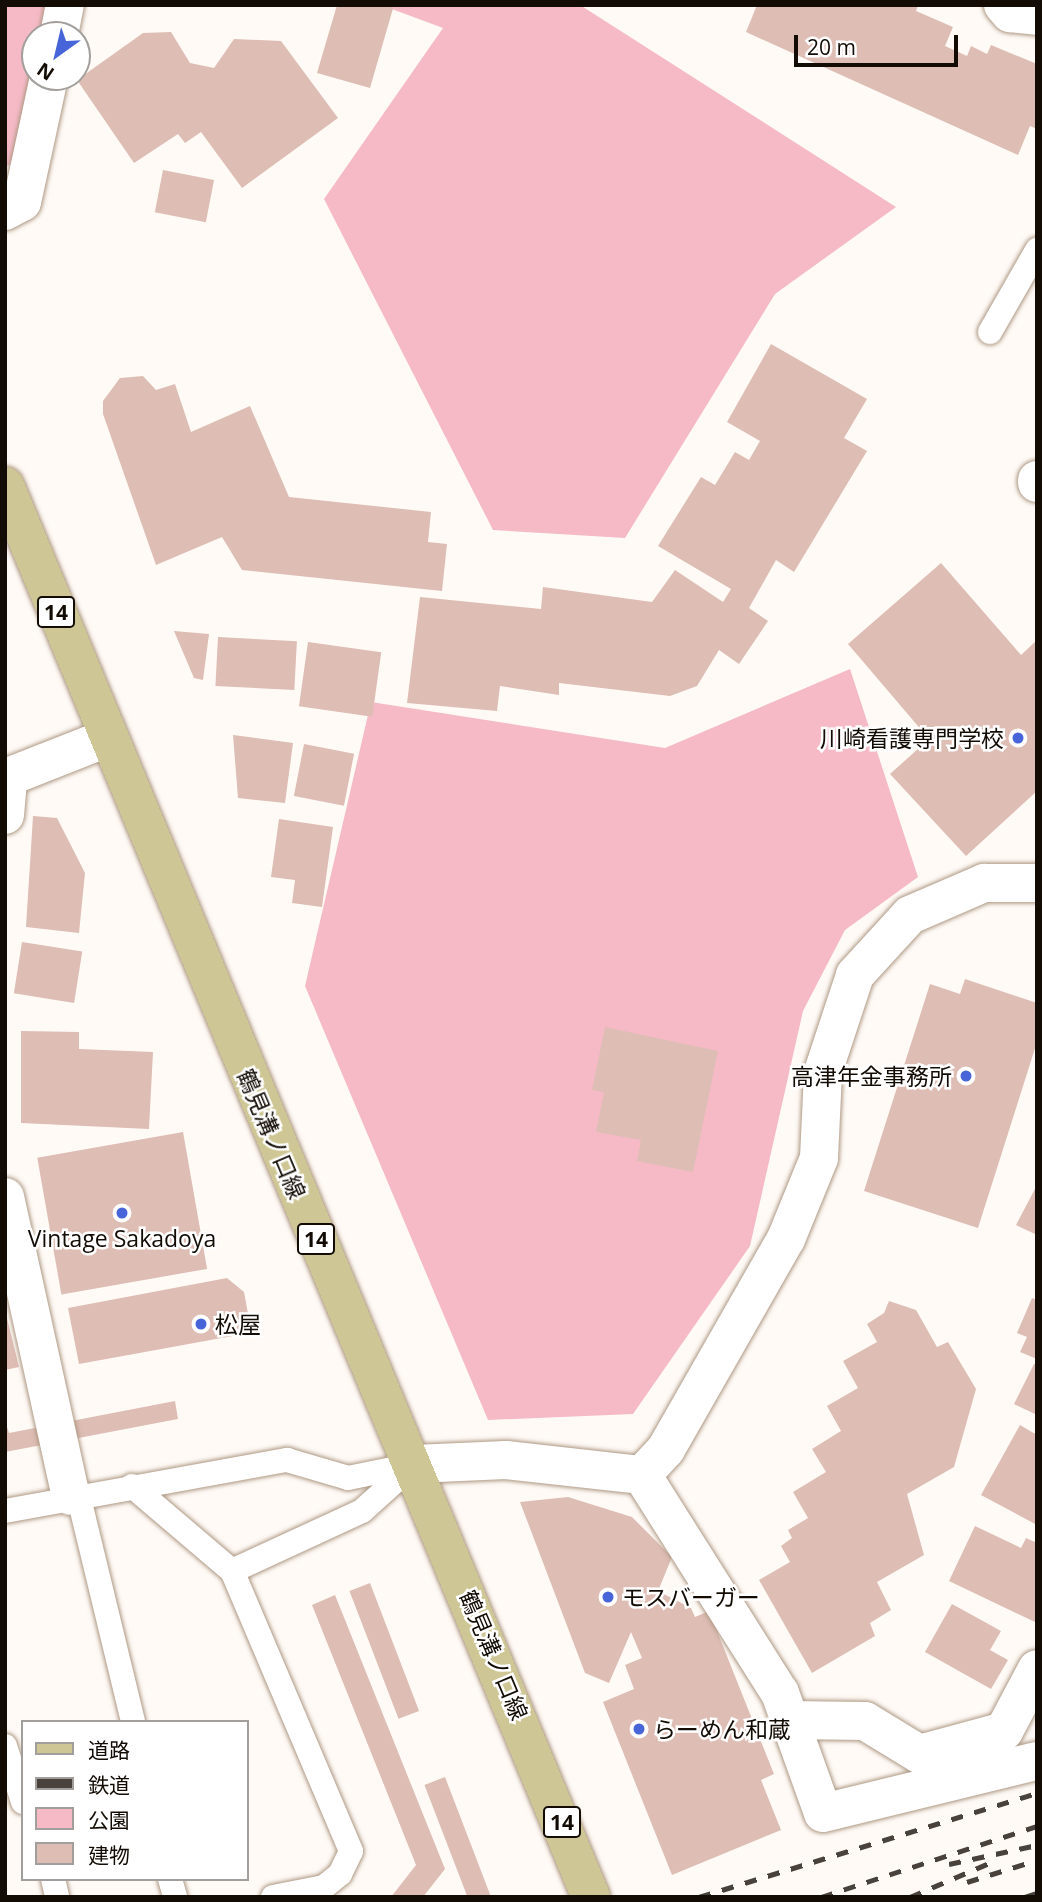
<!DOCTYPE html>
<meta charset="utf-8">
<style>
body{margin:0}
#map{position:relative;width:1042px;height:1902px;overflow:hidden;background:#fffaf6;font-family:"Open Sans","Noto Sans JP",sans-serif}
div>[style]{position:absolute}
.green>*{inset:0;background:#f6bac7}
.building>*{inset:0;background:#debdb4;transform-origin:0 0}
.roads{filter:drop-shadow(0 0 2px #ae9984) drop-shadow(0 0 2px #ae9984)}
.service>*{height:24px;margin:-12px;padding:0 12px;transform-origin:12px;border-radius:12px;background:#fff}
.minor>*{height:38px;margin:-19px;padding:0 19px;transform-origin:19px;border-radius:19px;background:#fff}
.primary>*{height:38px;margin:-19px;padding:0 19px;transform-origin:19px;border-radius:19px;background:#cec694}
.rail>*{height:5px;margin-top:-2.5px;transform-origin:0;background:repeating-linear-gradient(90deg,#49423c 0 12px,transparent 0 24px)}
.dots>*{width:19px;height:19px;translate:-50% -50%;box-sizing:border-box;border:4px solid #fff;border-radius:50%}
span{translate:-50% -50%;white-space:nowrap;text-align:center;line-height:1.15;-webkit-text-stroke:5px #fff;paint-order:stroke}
.shield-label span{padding:2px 5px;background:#fff;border:2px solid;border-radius:5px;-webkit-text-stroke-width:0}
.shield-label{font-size:21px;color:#130c05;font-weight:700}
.poi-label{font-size:23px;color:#130c05}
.right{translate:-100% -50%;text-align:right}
.left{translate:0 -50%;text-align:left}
.street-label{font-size:23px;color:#130c05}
.frame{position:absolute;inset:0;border:7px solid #130c05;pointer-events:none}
.legend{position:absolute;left:21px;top:1720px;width:228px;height:161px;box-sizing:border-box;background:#fff;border:2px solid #a19e9b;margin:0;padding:9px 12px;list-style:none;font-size:21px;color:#130c05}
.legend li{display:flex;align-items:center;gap:14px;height:35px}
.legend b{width:35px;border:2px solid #a19e9b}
.north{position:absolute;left:21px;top:21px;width:70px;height:70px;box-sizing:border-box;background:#fff;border:2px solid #a19e9b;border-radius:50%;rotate:214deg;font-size:19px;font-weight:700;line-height:28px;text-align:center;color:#130c05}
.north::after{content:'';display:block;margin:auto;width:24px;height:32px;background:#4765d9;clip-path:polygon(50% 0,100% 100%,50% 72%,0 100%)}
.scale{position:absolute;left:794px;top:35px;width:164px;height:32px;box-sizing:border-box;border:4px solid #130c05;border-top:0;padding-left:9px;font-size:21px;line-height:24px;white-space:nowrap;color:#130c05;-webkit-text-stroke:5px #fff;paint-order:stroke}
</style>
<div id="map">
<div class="green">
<div style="clip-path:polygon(5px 5px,48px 5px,42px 35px,35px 35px,20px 163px,5px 166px)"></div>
<div style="clip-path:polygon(381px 5px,580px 5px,896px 207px,775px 294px,625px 538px,493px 530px,324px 199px,443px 28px)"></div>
<div style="clip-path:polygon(850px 669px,918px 877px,845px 930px,803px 1011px,750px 1246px,633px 1414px,488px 1420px,305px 986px,371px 702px,665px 748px)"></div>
</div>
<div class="building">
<div style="clip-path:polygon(337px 5px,394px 5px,370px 88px,317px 73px)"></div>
<div style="clip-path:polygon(757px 5px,918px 5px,916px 11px,953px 27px,945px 46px,967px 56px,971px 46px,987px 54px,991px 45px,1037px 64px,1037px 129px,1030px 126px,1018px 155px,746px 32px)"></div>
<div style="clip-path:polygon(171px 32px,190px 63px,214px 68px,234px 39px,281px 41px,338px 118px,242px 188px,201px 132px,185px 143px,178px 134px,134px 163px,77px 80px,143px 33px)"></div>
<div style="left:163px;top:170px;width:52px;height:43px;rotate:11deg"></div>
<div style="clip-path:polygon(771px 344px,867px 399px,844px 438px,867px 451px,794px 572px,776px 560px,749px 608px,768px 621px,739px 664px,719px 650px,697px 686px,670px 696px,559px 683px,559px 695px,500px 686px,497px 711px,407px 703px,420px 597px,541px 609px,543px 587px,652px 602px,675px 570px,723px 602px,731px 589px,658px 546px,701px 477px,715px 485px,735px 452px,749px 460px,760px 441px,727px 422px)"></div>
<div style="clip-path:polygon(143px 376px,156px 390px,175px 384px,191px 432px,250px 406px,289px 497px,431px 512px,428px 542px,447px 544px,442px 591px,242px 570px,222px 537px,156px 565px,103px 414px,103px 401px,120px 378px)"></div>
<div style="clip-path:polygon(941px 563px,1021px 655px,1037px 640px,1037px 791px,966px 856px,890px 774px,929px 739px,848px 644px)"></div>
<div style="clip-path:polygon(174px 631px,209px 634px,203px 680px,194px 678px)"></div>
<div style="left:218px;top:637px;width:79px;height:49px;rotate:3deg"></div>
<div style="left:308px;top:642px;width:74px;height:65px;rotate:8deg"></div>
<div style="clip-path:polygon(233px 735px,293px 743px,285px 803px,238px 798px)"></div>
<div style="left:304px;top:744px;width:51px;height:53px;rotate:11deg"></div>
<div style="clip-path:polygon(33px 816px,57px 818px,85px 873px,79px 933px,26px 927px)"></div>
<div style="clip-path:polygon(279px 819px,333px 827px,322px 907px,292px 903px,295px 880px,271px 877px)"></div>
<div style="left:22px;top:942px;width:61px;height:52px;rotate:9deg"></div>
<div style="clip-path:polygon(965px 979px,1037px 1003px,1037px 1042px,978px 1228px,864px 1191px,930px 984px,960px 994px)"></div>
<div style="clip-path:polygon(605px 1027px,718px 1051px,693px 1172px,637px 1161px,641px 1140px,596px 1132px,604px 1092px,592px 1090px)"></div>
<div style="clip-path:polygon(21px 1031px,79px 1032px,79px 1049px,153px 1052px,149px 1129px,21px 1123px)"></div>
<div style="left:183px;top:1132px;width:139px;height:148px;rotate:80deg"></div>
<div style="clip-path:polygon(1037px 1185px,1037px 1235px,1016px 1225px)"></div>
<div style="clip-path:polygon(227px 1278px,244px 1292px,249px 1319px,238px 1335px,79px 1364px,68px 1308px)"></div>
<div style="clip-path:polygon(1032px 1298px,1037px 1300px,1037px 1359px,1020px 1352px,1027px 1337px,1017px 1333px)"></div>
<div style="clip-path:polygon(889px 1301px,916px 1310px,937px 1347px,948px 1342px,976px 1389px,954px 1467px,907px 1494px,924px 1555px,877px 1582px,891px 1610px,870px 1623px,875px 1636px,812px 1673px,759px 1580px,790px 1562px,781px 1546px,792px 1538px,788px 1530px,808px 1518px,793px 1492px,826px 1472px,812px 1449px,841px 1431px,827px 1406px,858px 1388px,843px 1361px,877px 1342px,867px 1324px,884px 1313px)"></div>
<div style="clip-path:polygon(5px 1310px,19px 1367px,5px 1370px)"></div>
<div style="clip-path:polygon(1034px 1364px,1037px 1365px,1037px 1415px,1014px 1404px)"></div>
<div style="clip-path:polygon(175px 1401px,178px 1419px,5px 1452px,5px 1421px,9px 1433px)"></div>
<div style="clip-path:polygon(1020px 1425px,1037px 1435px,1037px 1525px,981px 1495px)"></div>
<div style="clip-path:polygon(568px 1497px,632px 1517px,672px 1557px,658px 1591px,691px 1608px,695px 1617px,709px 1611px,774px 1774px,761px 1780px,781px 1830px,672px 1875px,603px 1702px,634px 1689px,625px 1665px,642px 1658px,631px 1632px,609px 1683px,585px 1673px,520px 1502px)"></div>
<div style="clip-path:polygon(975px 1526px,1021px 1548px,1026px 1538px,1037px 1543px,1035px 1622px,949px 1581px)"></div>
<div style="left:370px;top:1583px;width:137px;height:22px;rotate:69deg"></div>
<div style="clip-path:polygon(335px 1595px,445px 1869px,423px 1897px,391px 1897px,416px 1865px,312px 1605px)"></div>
<div style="clip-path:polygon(952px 1604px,1001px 1631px,990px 1650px,1008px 1660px,991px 1689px,925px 1652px)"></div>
<div style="left:445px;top:1777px;width:129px;height:22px;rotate:69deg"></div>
</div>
<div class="roads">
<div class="service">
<div style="left:990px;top:332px;width:95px;rotate:-60.2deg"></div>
<div style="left:132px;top:1486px;width:131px;rotate:40.4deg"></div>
<div style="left:78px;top:1494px;width:235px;rotate:76.4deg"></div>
<div style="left:5px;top:1511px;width:287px;rotate:-10.3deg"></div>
<div style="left:287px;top:1460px;width:64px;rotate:16.4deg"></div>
<div style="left:348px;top:1478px;width:65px;rotate:-11.5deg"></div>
<div style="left:5px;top:1746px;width:59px;rotate:72.2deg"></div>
<div style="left:53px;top:1879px;width:18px;rotate:77deg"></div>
<div style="left:170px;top:1879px;width:19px;rotate:74deg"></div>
<div style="left:273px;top:1897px;width:52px;rotate:-11.1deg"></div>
<div style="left:324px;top:1887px;width:21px;rotate:-39deg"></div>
<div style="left:340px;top:1874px;width:25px;rotate:-64deg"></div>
<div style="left:351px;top:1851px;width:304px;rotate:-113deg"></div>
<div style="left:232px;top:1571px;width:143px;rotate:-24.8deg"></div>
<div style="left:362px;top:1511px;width:70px;rotate:-42.1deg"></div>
</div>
<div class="minor">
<div style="left:1003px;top:5px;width:11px;rotate:49deg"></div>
<div style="left:1010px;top:13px;width:27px;rotate:6deg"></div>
<div style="left:59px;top:35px;width:31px;rotate:-79deg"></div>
<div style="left:5px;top:211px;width:19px;rotate:-28deg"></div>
<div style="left:22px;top:202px;width:128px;rotate:-77.8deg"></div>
<div style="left:1037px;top:480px;width:3px;rotate:90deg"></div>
<div style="left:5px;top:815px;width:38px;rotate:-85deg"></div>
<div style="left:8px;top:777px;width:106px;rotate:-21.5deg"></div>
<div style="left:5px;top:1197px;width:306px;rotate:77.6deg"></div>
<div style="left:414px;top:1464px;width:92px;rotate:-2.5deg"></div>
<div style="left:506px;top:1460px;width:137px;rotate:6.3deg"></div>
<div style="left:642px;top:1475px;width:35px;rotate:-47deg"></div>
<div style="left:666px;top:1449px;width:242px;rotate:-60.3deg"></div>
<div style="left:786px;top:1239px;width:87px;rotate:-67.8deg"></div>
<div style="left:819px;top:1158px;width:86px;rotate:-87.3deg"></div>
<div style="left:823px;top:1072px;width:102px;rotate:-71.7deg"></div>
<div style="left:855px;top:975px;width:81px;rotate:-47.5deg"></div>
<div style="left:910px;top:915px;width:81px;rotate:-23.4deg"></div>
<div style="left:984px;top:883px;width:53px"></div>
<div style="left:642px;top:1475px;width:258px;rotate:57.7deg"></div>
<div style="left:780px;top:1693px;width:127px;rotate:70.3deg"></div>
<div style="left:823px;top:1813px;width:220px;rotate:-13.7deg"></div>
<div style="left:789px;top:1720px;width:76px;rotate:0.8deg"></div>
<div style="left:865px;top:1721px;width:63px;rotate:31.4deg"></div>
<div style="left:919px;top:1754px;width:88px;rotate:-15.1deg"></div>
<div style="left:1004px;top:1731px;width:70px;rotate:-62deg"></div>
</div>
<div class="primary">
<div style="left:5px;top:486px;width:1528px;rotate:67.45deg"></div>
</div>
</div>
<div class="rail">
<div style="left:949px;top:1864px;width:90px;rotate:-12.2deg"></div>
<div style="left:967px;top:1882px;width:73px;rotate:-17.4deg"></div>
<div style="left:699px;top:1897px;width:354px;rotate:-17.1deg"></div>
<div style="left:821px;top:1897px;width:227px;rotate:-18.2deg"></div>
<div style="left:910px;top:1897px;width:91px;rotate:-23.2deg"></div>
<div style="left:1025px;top:1897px;width:13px;rotate:-18deg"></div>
</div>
<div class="dots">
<div style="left:1018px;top:738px;background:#4765d9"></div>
<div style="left:966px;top:1076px;background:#4765d9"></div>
<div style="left:122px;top:1213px;background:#4765d9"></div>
<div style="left:201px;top:1324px;background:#4765d9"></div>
<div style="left:608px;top:1597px;background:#4765d9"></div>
<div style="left:639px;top:1729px;background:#4765d9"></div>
</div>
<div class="shield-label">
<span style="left:56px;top:612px">14</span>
<span style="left:316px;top:1239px">14</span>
<span style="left:562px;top:1822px">14</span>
</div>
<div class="poi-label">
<span class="right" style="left:1004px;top:738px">川崎看護専門学校</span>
<span class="right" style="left:952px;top:1076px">高津年金事務所</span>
<span style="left:122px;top:1238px">Vintage Sakadoya</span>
<span class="left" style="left:215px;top:1324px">松屋</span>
<span class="left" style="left:622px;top:1597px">モスバーガー</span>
<span class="left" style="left:653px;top:1729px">らーめん和蔵</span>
</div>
<div class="street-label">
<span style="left:272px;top:1134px;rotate:67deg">鶴見溝ノ口線</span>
<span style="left:494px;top:1655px;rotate:67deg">鶴見溝ノ口線</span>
</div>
<div class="frame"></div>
<ul class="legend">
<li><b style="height:9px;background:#cec694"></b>道路</li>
<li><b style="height:9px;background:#49423c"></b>鉄道</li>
<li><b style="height:19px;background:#f6bac7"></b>公園</li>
<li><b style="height:19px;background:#debdb4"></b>建物</li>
</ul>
<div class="north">N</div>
<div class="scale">20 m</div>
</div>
